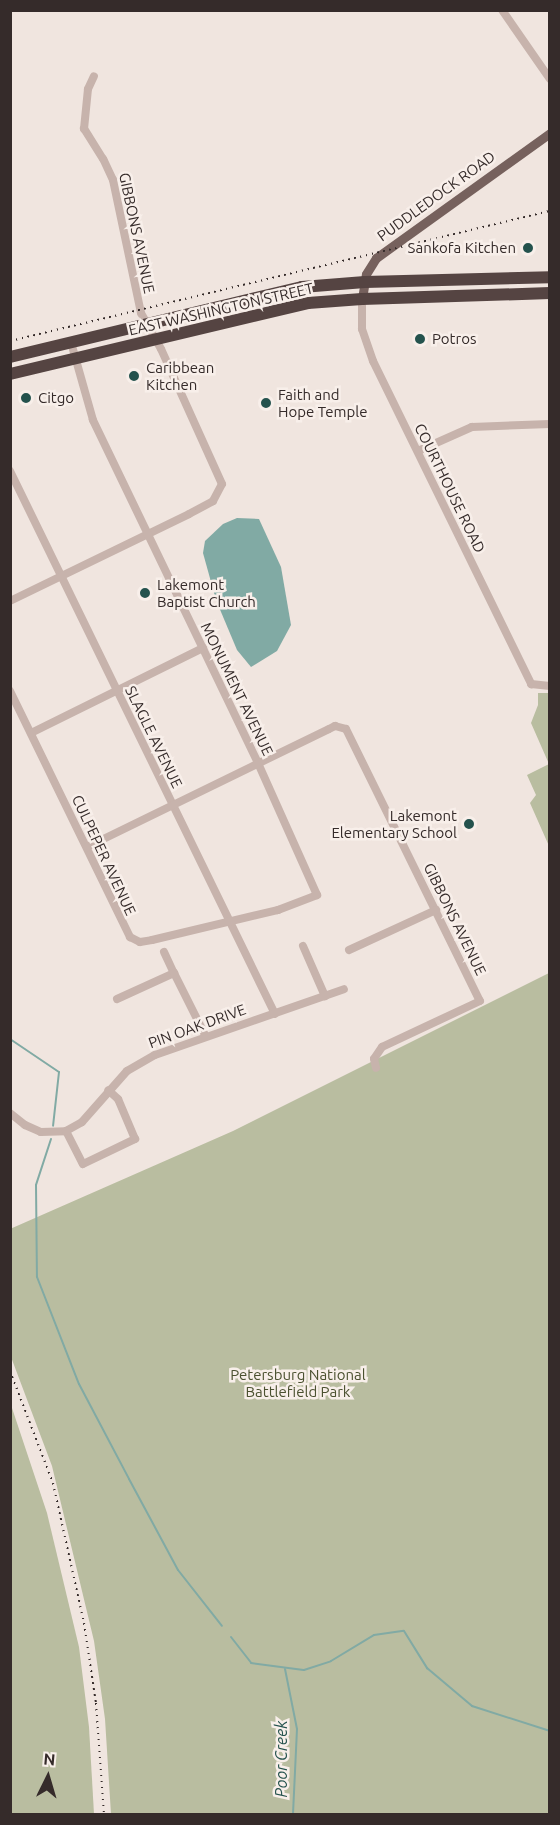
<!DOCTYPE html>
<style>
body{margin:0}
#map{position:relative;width:560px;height:1825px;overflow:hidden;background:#f0e5df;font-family:Ubuntu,sans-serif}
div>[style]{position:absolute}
.green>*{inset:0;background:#b9bda0}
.water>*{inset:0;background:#81aaa4}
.stream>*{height:2px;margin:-1px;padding:0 1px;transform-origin:1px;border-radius:1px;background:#81aaa4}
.minor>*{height:8px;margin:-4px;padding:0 4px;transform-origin:4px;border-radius:4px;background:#c7b3ac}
.major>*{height:9px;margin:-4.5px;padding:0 4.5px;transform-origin:4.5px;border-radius:4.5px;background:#76615d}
.highway>*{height:12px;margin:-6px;padding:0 6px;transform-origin:6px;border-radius:6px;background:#554442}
.rail>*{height:2px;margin-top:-1px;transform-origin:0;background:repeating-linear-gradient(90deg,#352b2a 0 1.5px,transparent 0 6px)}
.dots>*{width:16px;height:16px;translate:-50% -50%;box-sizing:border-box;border:3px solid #f8efea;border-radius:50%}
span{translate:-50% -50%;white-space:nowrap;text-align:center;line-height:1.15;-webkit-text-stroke:5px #f8efea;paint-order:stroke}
.street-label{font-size:15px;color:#352b2a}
.poi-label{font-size:15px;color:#352b2a}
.right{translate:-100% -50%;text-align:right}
.left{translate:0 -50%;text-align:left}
.park-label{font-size:15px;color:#4b5130}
.water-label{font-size:16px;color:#24524d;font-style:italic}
.frame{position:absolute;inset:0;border:12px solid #352b2a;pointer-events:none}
.north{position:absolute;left:18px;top:1747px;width:60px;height:60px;-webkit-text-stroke:4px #f8efea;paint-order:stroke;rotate:5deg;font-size:16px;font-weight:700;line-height:24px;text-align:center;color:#352b2a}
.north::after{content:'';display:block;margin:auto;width:21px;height:27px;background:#352b2a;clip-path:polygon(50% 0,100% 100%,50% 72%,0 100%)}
</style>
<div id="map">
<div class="green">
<div style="clip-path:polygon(538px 693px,549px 693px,549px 846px,530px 803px,536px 795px,527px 775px,549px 764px,531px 723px,538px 705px)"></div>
<div style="clip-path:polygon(549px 973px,549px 1814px,111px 1814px,105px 1719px,94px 1641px,52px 1466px,11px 1357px,10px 1229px,233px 1131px)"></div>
<div style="clip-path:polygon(10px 1402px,47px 1513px,79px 1647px,89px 1727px,94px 1814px,11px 1814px)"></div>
</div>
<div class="water">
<div style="clip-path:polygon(237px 518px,259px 519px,281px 567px,291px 625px,277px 651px,251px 667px,237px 650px,216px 600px,203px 553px,205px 541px,223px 524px)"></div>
</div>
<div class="stream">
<div style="left:10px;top:1039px;width:59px;rotate:34deg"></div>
<div style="left:59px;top:1072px;width:54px;rotate:96.3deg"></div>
<div style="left:51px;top:1139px;width:48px;rotate:108.1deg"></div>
<div style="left:36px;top:1185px;width:92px;rotate:89.4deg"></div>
<div style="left:37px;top:1277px;width:115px;rotate:68.6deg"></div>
<div style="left:79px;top:1384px;width:107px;rotate:62.2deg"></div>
<div style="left:129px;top:1479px;width:103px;rotate:61.7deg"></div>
<div style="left:178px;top:1570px;width:71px;rotate:51.8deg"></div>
<div style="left:231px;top:1637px;width:33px;rotate:52deg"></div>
<div style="left:251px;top:1663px;width:53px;rotate:7.5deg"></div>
<div style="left:304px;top:1670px;width:28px;rotate:-18deg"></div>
<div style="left:331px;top:1661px;width:50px;rotate:-31.2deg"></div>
<div style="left:374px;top:1635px;width:30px;rotate:-8deg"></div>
<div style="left:404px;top:1631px;width:44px;rotate:58.1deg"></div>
<div style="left:427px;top:1668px;width:59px;rotate:40.2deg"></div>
<div style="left:472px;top:1706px;width:82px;rotate:17.8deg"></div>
<div style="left:285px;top:1669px;width:61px;rotate:78.7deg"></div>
<div style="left:297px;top:1729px;width:85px;rotate:92.7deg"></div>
</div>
<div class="minor">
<div style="left:502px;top:10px;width:84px;rotate:55.2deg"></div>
<div style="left:362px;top:299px;width:30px;rotate:90deg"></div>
<div style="left:362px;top:329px;width:34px;rotate:71deg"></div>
<div style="left:373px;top:361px;width:360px;rotate:63.9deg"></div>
<div style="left:531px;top:684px;width:19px;rotate:6deg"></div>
<div style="left:418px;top:451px;width:59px;rotate:-24deg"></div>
<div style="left:472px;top:427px;width:78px;rotate:-2.2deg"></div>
<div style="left:10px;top:471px;width:604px;rotate:63.99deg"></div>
<div style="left:10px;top:601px;width:199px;rotate:-25.9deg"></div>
<div style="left:189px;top:514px;width:27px;rotate:-28deg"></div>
<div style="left:213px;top:501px;width:19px;rotate:-62deg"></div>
<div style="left:222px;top:484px;width:148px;rotate:-114.3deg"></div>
<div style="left:161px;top:349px;width:41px;rotate:-119.1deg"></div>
<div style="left:141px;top:313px;width:136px;rotate:-101.9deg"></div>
<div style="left:113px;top:180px;width:23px;rotate:-115deg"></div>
<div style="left:103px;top:159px;width:36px;rotate:-122deg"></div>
<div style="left:84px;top:129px;width:40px;rotate:-84.3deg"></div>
<div style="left:88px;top:89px;width:14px;rotate:-65deg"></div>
<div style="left:10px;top:691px;width:274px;rotate:64deg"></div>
<div style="left:130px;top:937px;width:11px;rotate:27deg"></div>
<div style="left:140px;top:942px;width:12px;rotate:-9deg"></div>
<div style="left:152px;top:940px;width:130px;rotate:-13.4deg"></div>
<div style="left:278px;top:910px;width:42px;rotate:-21deg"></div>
<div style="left:317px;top:895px;width:145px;rotate:-114.1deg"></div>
<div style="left:258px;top:763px;width:381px;rotate:-115.7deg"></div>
<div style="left:93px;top:420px;width:81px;rotate:-105.8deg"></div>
<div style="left:31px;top:733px;width:192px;rotate:-26.3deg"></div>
<div style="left:87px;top:847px;width:269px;rotate:-26deg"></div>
<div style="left:329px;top:729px;width:7px;rotate:-27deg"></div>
<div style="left:335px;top:726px;width:11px;rotate:15deg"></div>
<div style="left:346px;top:729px;width:303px;rotate:63.8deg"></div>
<div style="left:480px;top:1001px;width:108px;rotate:154.9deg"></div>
<div style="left:382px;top:1047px;width:14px;rotate:124deg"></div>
<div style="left:374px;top:1059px;width:9px;rotate:77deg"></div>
<div style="left:303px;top:946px;width:55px;rotate:66.3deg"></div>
<div style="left:349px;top:950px;width:96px;rotate:-24.7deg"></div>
<div style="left:164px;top:952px;width:23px;rotate:65deg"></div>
<div style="left:117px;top:999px;width:63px;rotate:-24.5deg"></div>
<div style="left:174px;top:973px;width:69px;rotate:63.4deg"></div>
<div style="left:10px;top:1113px;width:19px;rotate:39deg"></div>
<div style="left:25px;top:1125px;width:17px;rotate:24deg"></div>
<div style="left:41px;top:1132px;width:25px;rotate:-2deg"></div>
<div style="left:66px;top:1131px;width:18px;rotate:-29deg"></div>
<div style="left:82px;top:1122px;width:68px;rotate:-48.6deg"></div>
<div style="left:127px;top:1071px;width:32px;rotate:-30deg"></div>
<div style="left:155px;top:1055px;width:200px;rotate:-19.2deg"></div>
<div style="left:66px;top:1131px;width:37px;rotate:63deg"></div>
<div style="left:83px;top:1164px;width:58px;rotate:-25.7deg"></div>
<div style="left:135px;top:1139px;width:43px;rotate:-113deg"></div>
<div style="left:118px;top:1099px;width:13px;rotate:-138deg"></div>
</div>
<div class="major">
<div style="left:362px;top:299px;width:25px;rotate:-81deg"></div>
<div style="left:366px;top:274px;width:19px;rotate:-58deg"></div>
<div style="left:376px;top:258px;width:214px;rotate:-35.7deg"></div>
</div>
<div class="highway">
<div style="left:10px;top:357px;width:300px;rotate:-13.5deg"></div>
<div style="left:302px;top:287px;width:63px;rotate:-4.5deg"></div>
<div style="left:365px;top:282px;width:185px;rotate:-1.5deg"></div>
<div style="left:10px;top:374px;width:306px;rotate:-13.4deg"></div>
<div style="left:308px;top:303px;width:54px;rotate:-4.2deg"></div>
<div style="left:362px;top:299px;width:188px;rotate:-1.8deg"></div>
</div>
<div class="rail">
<div style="left:10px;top:341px;width:555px;rotate:-13.54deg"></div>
<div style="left:10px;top:1371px;width:120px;rotate:69deg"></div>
<div style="left:53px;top:1483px;width:143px;rotate:77.5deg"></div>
<div style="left:84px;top:1623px;width:81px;rotate:81.5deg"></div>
<div style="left:96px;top:1703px;width:111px;rotate:85.9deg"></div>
</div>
<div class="dots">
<div style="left:528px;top:248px;background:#24524d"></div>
<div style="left:420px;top:339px;background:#24524d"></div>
<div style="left:134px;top:376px;background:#24524d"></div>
<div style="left:26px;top:398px;background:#24524d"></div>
<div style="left:266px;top:403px;background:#24524d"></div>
<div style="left:145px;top:593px;background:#24524d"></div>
<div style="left:469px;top:824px;background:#24524d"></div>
</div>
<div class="street-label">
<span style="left:436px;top:196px;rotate:-36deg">PUDDLEDOCK ROAD</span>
<span style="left:137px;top:233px;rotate:78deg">GIBBONS AVENUE</span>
<span style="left:221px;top:309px;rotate:-13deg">EAST WASHINGTON STREET</span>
<span style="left:450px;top:488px;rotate:64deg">COURTHOUSE ROAD</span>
<span style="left:237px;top:689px;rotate:64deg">MONUMENT AVENUE</span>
<span style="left:154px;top:737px;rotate:64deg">SLAGLE AVENUE</span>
<span style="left:104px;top:855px;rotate:65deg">CULPEPER AVENUE</span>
<span style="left:455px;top:919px;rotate:64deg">GIBBONS AVENUE</span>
<span style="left:197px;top:1026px;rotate:-20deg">PIN OAK DRIVE</span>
</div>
<div class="poi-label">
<span class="right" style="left:516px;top:248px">Sankofa Kitchen</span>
<span class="left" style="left:432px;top:339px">Potros</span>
<span class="left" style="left:146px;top:376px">Caribbean<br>Kitchen</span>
<span class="left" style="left:278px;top:403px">Faith and<br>Hope Temple</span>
<span class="left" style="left:38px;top:398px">Citgo</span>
<span class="left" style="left:157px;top:593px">Lakemont<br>Baptist Church</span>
<span class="right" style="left:457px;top:824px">Lakemont<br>Elementary School</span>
</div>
<div class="park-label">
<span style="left:298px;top:1383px">Petersburg National<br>Battlefield Park</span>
</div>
<div class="water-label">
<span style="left:281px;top:1759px;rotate:-90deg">Poor Creek</span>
</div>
<div class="frame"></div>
<div class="north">N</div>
</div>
